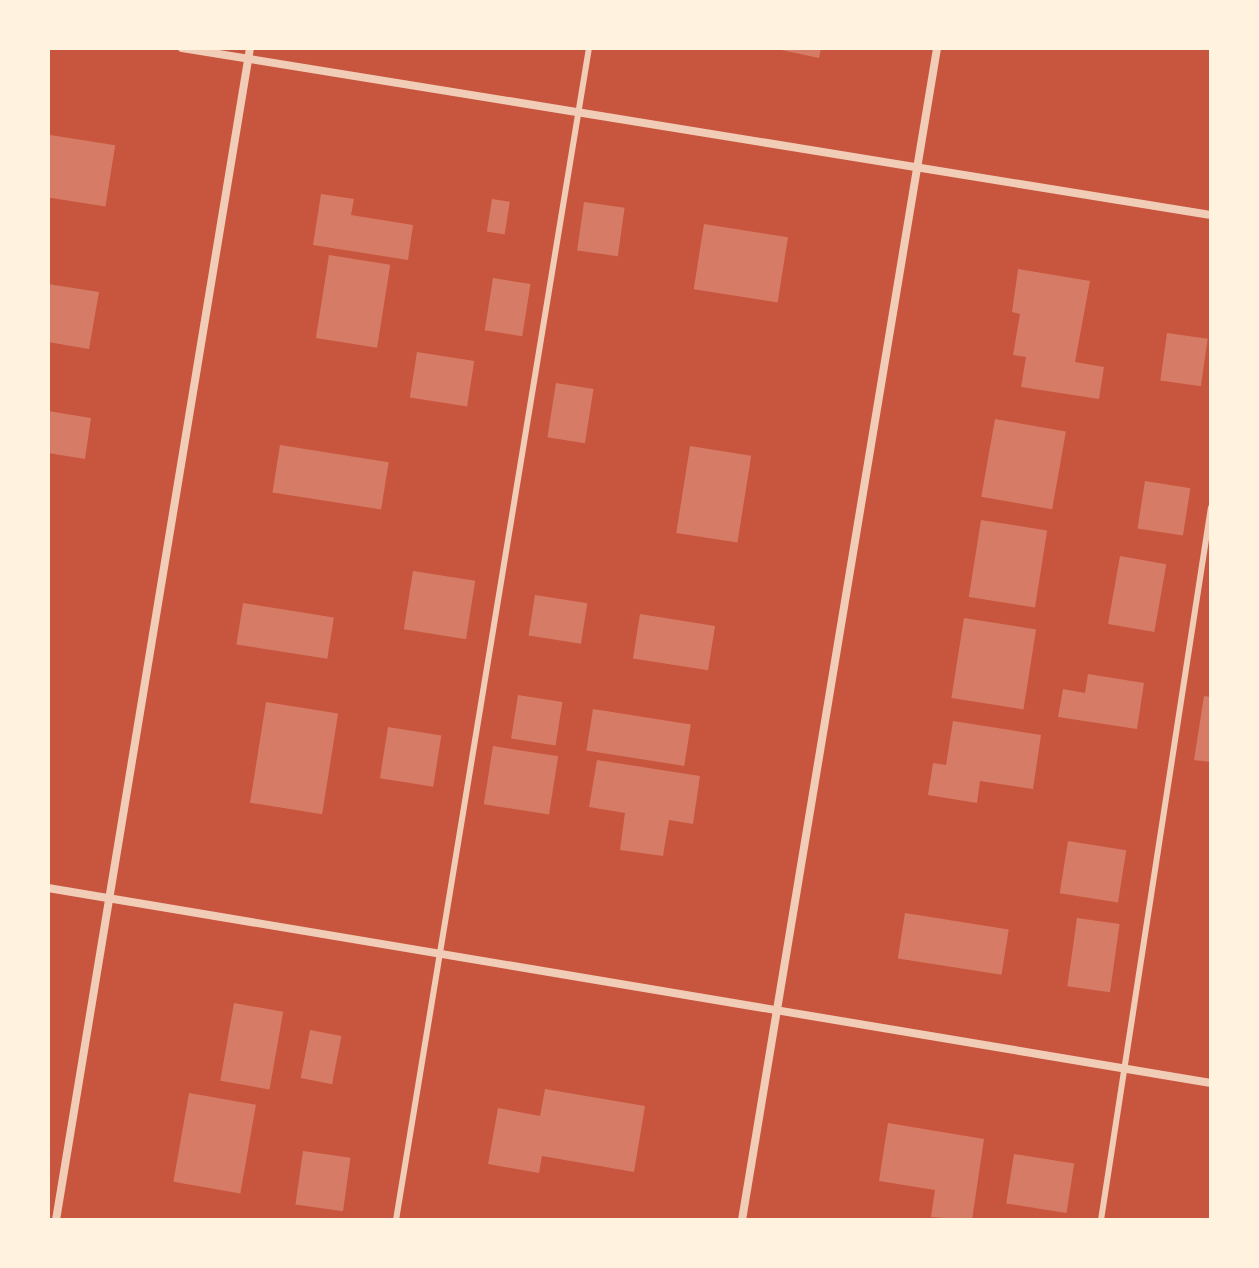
<!DOCTYPE html>
<style>
body{margin:0}
#map{position:relative;width:1259px;height:1268px;overflow:hidden;background:#c8553d;font-family:"Noto Sans",sans-serif}
div>[style]{position:absolute}
.building>*{inset:0;background:#d67c66;transform-origin:0 0}
.service>*{height:6px;margin:-3px;padding:0 3px;transform-origin:3px;border-radius:3px;background:#f1ccb7}
.minor>*{height:8px;margin:-4px;padding:0 4px;transform-origin:4px;border-radius:4px;background:#f1ccb7}
span{translate:-50% -50%;white-space:nowrap;text-align:center;line-height:1.15;-webkit-text-stroke:6px #fff3e0;paint-order:stroke}
.frame{position:absolute;inset:0;border:50px solid #fff3e0;pointer-events:none}
</style>
<div id="map">
<div class="building">
<div style="clip-path:polygon(772px 48px,821px 48px,819px 58px)"></div>
<div style="left:50px;top:135px;width:66px;height:62px;rotate:9deg"></div>
<div style="clip-path:polygon(321px 194px,354px 199px,351px 215px,413px 225px,408px 260px,313px 245px)"></div>
<div style="left:492px;top:199px;width:18px;height:33px;rotate:9deg"></div>
<div style="left:584px;top:202px;width:41px;height:49px;rotate:8deg"></div>
<div style="left:704px;top:224px;width:85px;height:66px;rotate:9deg"></div>
<div style="left:329px;top:255px;width:62px;height:84px;rotate:9deg"></div>
<div style="clip-path:polygon(1018px 269px,1090px 281px,1075px 362px,1104px 367px,1099px 399px,1021px 387px,1026px 357px,1013px 355px,1020px 314px,1012px 312px)"></div>
<div style="left:493px;top:278px;width:38px;height:53px;rotate:9deg"></div>
<div style="clip-path:polygon(48px 284px,99px 292px,89px 349px,48px 342px)"></div>
<div style="left:1167px;top:333px;width:41px;height:48px;rotate:8deg"></div>
<div style="left:417px;top:352px;width:58px;height:46px;rotate:9deg"></div>
<div style="left:556px;top:383px;width:38px;height:55px;rotate:9deg"></div>
<div style="clip-path:polygon(48px 411px,91px 418px,85px 459px,48px 453px)"></div>
<div style="left:995px;top:419px;width:72px;height:79px;rotate:10deg"></div>
<div style="left:280px;top:445px;width:110px;height:48px;rotate:9deg"></div>
<div style="left:690px;top:446px;width:62px;height:88px;rotate:9deg"></div>
<div style="left:1145px;top:481px;width:46px;height:48px;rotate:9deg"></div>
<div style="left:981px;top:520px;width:67px;height:78px;rotate:9deg"></div>
<div style="left:1120px;top:556px;width:47px;height:69px;rotate:10deg"></div>
<div style="left:413px;top:571px;width:63px;height:59px;rotate:9deg"></div>
<div style="left:535px;top:595px;width:53px;height:41px;rotate:9deg"></div>
<div style="left:243px;top:603px;width:92px;height:42px;rotate:9deg"></div>
<div style="left:640px;top:614px;width:76px;height:45px;rotate:9deg"></div>
<div style="left:964px;top:618px;width:73px;height:81px;rotate:9deg"></div>
<div style="clip-path:polygon(1088px 674px,1144px 683px,1137px 729px,1058px 717px,1063px 689px,1085px 693px)"></div>
<div style="left:518px;top:695px;width:45px;height:44px;rotate:9deg"></div>
<div style="clip-path:polygon(1204px 696px,1211px 697px,1211px 762px,1194px 760px)"></div>
<div style="left:266px;top:702px;width:73px;height:102px;rotate:9deg"></div>
<div style="left:593px;top:709px;width:99px;height:42px;rotate:9deg"></div>
<div style="clip-path:polygon(953px 721px,1041px 735px,1033px 789px,980px 781px,977px 803px,928px 795px,933px 763px,946px 765px)"></div>
<div style="left:388px;top:727px;width:54px;height:52px;rotate:9deg"></div>
<div style="left:493px;top:746px;width:66px;height:59px;rotate:9deg"></div>
<div style="clip-path:polygon(597px 760px,700px 776px,693px 824px,669px 820px,663px 856px,620px 850px,625px 813px,589px 807px)"></div>
<div style="left:1068px;top:841px;width:59px;height:53px;rotate:9deg"></div>
<div style="left:905px;top:913px;width:105px;height:46px;rotate:9deg"></div>
<div style="left:1077px;top:918px;width:43px;height:69px;rotate:8deg"></div>
<div style="left:234px;top:1003px;width:50px;height:79px;rotate:10deg"></div>
<div style="left:310px;top:1030px;width:32px;height:49px;rotate:11deg"></div>
<div style="clip-path:polygon(545px 1089px,645px 1106px,634px 1172px,542px 1156px,539px 1173px,488px 1164px,498px 1108px,540px 1116px)"></div>
<div style="left:189px;top:1093px;width:68px;height:90px;rotate:10deg"></div>
<div style="clip-path:polygon(888px 1123px,984px 1139px,972px 1220px,931px 1217px,935px 1190px,879px 1181px)"></div>
<div style="left:303px;top:1151px;width:48px;height:54px;rotate:8deg"></div>
<div style="left:1014px;top:1154px;width:61px;height:50px;rotate:9deg"></div>
</div>
<div class="service">
<div style="left:396px;top:1220px;width:1188px;rotate:-80.65deg"></div>
<div style="left:1101px;top:1220px;width:721px;rotate:-81.23deg"></div>
</div>
<div class="minor">
<div style="left:182px;top:48px;width:1042px;rotate:9.22deg"></div>
<div style="left:48px;top:888px;width:1179px;rotate:9.52deg"></div>
<div style="left:56px;top:1220px;width:1188px;rotate:-80.6deg"></div>
<div style="left:742px;top:1220px;width:1188px;rotate:-80.55deg"></div>
</div>
<div class="frame"></div>
</div>
